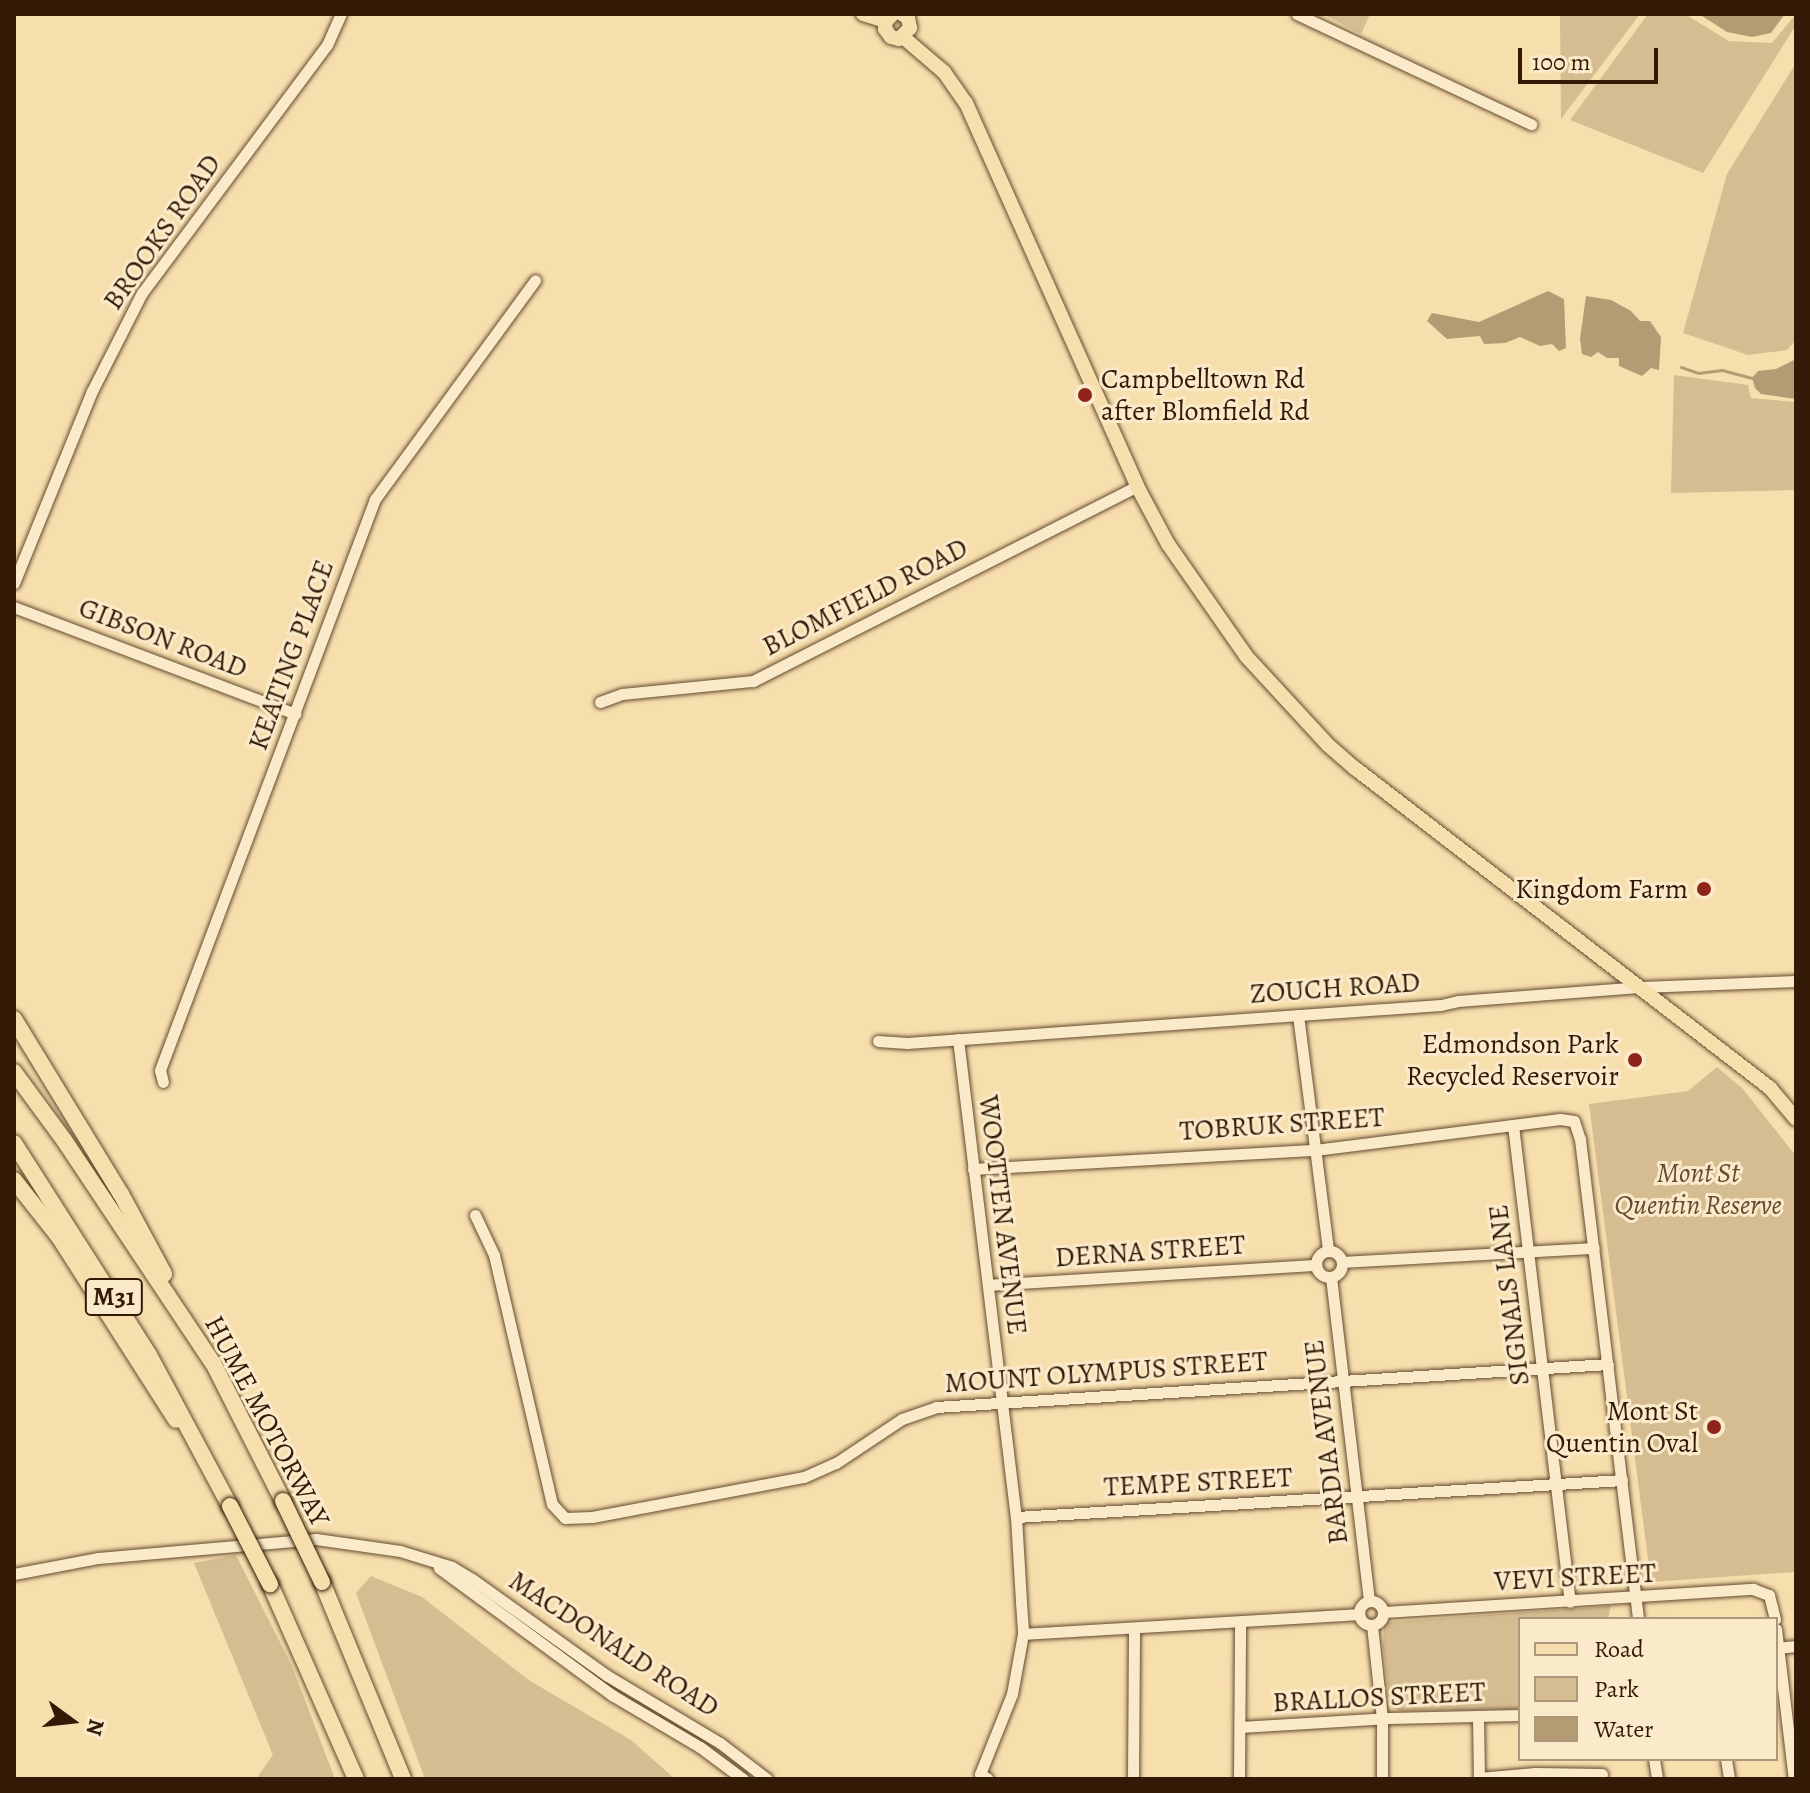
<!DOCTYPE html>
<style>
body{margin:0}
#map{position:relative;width:1810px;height:1793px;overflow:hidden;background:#f7dead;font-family:Alegreya,serif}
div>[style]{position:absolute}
.green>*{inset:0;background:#d6bd91}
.water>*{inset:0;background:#b49b74}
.stream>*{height:3px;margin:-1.5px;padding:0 1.5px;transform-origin:1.5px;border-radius:1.5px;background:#b49b74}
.roads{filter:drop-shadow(0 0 2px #634b30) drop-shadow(0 0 2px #634b30)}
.minor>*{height:11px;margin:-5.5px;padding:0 5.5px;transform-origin:5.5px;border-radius:5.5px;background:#faeaca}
.minor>.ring{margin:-5.5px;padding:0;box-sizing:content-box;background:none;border:11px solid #faeaca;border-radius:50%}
.major>*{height:14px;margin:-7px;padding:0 7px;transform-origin:7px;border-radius:7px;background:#f7dead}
.highway>*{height:16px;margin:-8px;padding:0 8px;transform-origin:8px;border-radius:8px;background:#f7dead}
.bridges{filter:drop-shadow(0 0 2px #321a06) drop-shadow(0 0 2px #321a06)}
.highway-bridge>*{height:16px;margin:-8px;padding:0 8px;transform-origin:8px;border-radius:8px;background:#f7dead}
.dots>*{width:22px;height:22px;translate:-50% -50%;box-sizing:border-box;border:4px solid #faeaca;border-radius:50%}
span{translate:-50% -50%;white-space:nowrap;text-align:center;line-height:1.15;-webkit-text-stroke:6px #faeaca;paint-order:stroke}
.shield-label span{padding:2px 6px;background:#faeaca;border:2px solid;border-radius:6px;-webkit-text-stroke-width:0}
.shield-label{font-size:26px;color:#321a06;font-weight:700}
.street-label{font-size:28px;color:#321a06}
.poi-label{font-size:28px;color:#321a06}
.left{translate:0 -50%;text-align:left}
.right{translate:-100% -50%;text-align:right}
.park-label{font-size:28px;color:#634b30;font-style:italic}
.frame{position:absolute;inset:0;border:16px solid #321a06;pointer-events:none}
.legend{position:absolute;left:1518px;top:1617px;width:260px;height:144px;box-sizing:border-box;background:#faeaca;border:2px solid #aa977c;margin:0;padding:10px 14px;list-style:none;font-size:24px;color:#321a06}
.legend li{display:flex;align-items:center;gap:16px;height:40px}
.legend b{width:40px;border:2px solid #aa977c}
.north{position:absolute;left:32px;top:1681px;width:80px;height:80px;-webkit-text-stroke:6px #faeaca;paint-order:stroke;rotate:105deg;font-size:22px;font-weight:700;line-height:32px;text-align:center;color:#321a06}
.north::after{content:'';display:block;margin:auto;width:28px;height:36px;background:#321a06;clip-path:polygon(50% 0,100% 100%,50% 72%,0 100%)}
.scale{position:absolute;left:1518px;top:48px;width:140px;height:36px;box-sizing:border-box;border:4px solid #321a06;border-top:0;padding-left:10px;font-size:24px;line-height:28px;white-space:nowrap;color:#321a06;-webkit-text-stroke:6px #faeaca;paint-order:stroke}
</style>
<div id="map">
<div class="green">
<div style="clip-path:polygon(1323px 14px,1370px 14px,1361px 34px)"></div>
<div style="clip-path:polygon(1560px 14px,1640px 14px,1561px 119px)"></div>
<div style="clip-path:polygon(1648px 14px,1685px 14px,1729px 41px,1772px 43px,1796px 14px,1796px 25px,1703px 173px,1570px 120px)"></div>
<div style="clip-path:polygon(1796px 63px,1796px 340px,1787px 350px,1748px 355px,1683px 333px,1727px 174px)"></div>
<div style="clip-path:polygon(1674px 375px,1748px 385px,1751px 398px,1796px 402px,1796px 490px,1671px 493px)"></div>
<div style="clip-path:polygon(1717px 1067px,1742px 1088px,1796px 1156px,1796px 1572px,1651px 1582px,1589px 1104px,1688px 1091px)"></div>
<div style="clip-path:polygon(236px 1555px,292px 1666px,335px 1779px,256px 1779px,273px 1755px,194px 1563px)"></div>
<div style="clip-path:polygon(371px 1576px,422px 1597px,530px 1681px,631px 1740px,675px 1779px,425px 1779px,356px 1593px)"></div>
<div style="clip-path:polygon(1611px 1606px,1608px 1619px,1520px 1619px,1520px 1709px,1400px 1711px,1390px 1706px,1383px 1646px,1384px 1626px,1388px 1622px)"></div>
</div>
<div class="water">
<div style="clip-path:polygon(1699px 14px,1785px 14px,1771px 33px,1752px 37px,1727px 32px)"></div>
<div style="clip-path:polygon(1548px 291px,1564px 299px,1566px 348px,1559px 351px,1552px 344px,1540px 346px,1520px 337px,1505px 343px,1484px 344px,1480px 336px,1447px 339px,1427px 321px,1432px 313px,1479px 322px)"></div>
<div style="clip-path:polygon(1586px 296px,1611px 300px,1631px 311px,1640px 321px,1650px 321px,1661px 337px,1659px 370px,1651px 368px,1642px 376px,1619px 366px,1619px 358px,1607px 358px,1598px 352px,1591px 357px,1582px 354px,1580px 339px)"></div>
<div style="clip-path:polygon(1796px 359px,1796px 399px,1761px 394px,1755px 388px,1752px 378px,1758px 371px,1776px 369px)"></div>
</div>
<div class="stream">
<div style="left:1681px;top:367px;width:18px;rotate:19deg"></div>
<div style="left:1698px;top:373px;width:24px;rotate:-7deg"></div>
<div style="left:1722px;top:370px;width:31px;rotate:15deg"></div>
</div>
<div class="roads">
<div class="minor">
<div style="left:1297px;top:14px;width:259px;rotate:25.2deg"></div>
<div style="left:14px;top:583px;width:207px;rotate:-67.9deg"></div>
<div style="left:92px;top:391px;width:110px;rotate:-63deg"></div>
<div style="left:142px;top:293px;width:309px;rotate:-53.3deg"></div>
<div style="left:327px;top:45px;width:34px;rotate:-66deg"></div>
<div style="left:14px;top:607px;width:301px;rotate:20.8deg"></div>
<div style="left:600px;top:702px;width:23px;rotate:-20deg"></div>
<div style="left:622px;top:694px;width:132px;rotate:-5.7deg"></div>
<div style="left:753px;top:681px;width:431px;rotate:-26.9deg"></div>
<div style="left:1298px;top:1015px;width:237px;rotate:82.7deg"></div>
<div style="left:958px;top:1039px;width:482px;rotate:83.1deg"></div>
<div style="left:1016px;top:1517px;width:85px;rotate:86.6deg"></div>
<div style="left:1021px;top:1602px;width:32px;rotate:86deg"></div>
<div style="left:1023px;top:1634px;width:61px;rotate:100.4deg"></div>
<div style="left:1012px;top:1694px;width:86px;rotate:111.8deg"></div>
<div style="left:980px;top:1774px;width:9px;rotate:32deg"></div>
<div style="left:878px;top:1041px;width:29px;rotate:4deg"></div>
<div style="left:907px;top:1043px;width:535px;rotate:-4.07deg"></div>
<div style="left:1441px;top:1005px;width:17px;rotate:-13deg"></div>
<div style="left:1458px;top:1001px;width:184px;rotate:-4.4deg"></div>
<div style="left:1641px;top:987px;width:155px;rotate:-2.2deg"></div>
<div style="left:163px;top:1082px;width:12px;rotate:-104deg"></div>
<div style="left:160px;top:1070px;width:610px;rotate:-69.37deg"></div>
<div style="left:375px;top:499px;width:271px;rotate:-53.8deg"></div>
<div style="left:1513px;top:1125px;width:480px;rotate:83.2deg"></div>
<div style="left:973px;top:1169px;width:343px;rotate:-3.2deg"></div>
<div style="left:1315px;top:1150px;width:247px;rotate:-7.2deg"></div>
<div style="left:1560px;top:1119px;width:14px;rotate:8deg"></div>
<div style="left:1574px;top:1121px;width:19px;rotate:72deg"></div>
<div style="left:1580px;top:1139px;width:483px;rotate:83.1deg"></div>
<div style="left:475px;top:1215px;width:44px;rotate:64.6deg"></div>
<div style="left:494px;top:1255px;width:256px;rotate:76.9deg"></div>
<div style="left:552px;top:1504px;width:19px;rotate:47deg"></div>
<div style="left:565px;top:1518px;width:27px;rotate:-2deg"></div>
<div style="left:592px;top:1517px;width:216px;rotate:-10.7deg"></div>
<div style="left:804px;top:1477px;width:35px;rotate:-24deg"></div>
<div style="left:836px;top:1463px;width:79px;rotate:-33.7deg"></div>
<div style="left:902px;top:1419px;width:36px;rotate:-19deg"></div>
<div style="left:936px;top:1407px;width:673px;rotate:-3.66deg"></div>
<div class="ring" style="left:1316px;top:1251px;width:15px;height:15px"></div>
<div style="left:1342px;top:1262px;width:252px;rotate:-3.2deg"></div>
<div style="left:1331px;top:1277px;width:326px;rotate:83.3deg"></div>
<div style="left:988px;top:1285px;width:329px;rotate:-3.5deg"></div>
<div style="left:1016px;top:1517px;width:607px;rotate:-3.49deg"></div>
<div style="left:439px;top:1568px;width:215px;rotate:36.3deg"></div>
<div style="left:612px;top:1695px;width:102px;rotate:30.6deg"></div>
<div style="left:700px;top:1747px;width:54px;rotate:36.7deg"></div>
<div style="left:14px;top:1574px;width:86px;rotate:-10.8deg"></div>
<div style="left:98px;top:1558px;width:219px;rotate:-5deg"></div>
<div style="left:316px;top:1539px;width:85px;rotate:8.1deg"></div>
<div style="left:400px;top:1551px;width:54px;rotate:17.1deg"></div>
<div style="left:452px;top:1567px;width:23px;rotate:31deg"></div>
<div style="left:472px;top:1579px;width:165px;rotate:35.6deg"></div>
<div style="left:606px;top:1675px;width:133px;rotate:30.8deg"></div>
<div style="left:720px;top:1743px;width:59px;rotate:37.5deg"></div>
<div class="ring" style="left:1359px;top:1601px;width:13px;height:13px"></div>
<div style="left:1384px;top:1612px;width:370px;rotate:-3.6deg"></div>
<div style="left:1753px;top:1589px;width:17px;rotate:21deg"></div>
<div style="left:1769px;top:1595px;width:25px;rotate:76deg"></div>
<div style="left:1372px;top:1625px;width:94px;rotate:83.9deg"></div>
<div style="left:1382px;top:1718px;width:61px;rotate:90deg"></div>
<div style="left:1776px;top:1629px;width:151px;rotate:83.2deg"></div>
<div style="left:1023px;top:1634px;width:337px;rotate:-3.4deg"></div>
<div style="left:1776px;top:1648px;width:20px;rotate:-6deg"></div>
<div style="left:1478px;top:1716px;width:63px;rotate:89.1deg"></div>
<div style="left:1240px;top:1727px;width:150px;rotate:-3.4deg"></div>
<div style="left:1390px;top:1718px;width:130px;rotate:-1.3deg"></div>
<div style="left:1654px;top:1759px;width:20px;rotate:81deg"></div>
<div style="left:1726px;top:1759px;width:20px;rotate:81deg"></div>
<div style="left:1479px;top:1778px;width:56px;rotate:-5.1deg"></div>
<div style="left:1535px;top:1773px;width:67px;rotate:0.9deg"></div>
<div style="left:1133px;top:1779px;width:151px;rotate:-89.6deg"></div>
<div style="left:1239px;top:1779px;width:157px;rotate:-89.6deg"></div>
</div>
<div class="major">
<div style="left:863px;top:14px;width:24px;rotate:17deg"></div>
<div style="left:893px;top:14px;width:10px;rotate:135deg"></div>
<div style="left:886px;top:21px;width:8px;rotate:97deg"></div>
<div style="left:885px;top:29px;width:10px;rotate:53deg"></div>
<div style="left:891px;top:37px;width:8px;rotate:14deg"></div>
<div style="left:899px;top:39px;width:16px;rotate:-45deg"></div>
<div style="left:910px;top:28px;width:10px;rotate:-101deg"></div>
<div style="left:908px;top:18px;width:7px;rotate:-146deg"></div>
<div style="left:903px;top:37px;width:54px;rotate:40.5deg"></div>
<div style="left:944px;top:72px;width:38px;rotate:55deg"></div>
<div style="left:966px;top:103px;width:419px;rotate:65.9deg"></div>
<div style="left:1137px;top:486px;width:66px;rotate:61.9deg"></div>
<div style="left:1168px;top:544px;width:136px;rotate:55.1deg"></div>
<div style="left:1246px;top:656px;width:121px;rotate:47.3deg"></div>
<div style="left:1328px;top:745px;width:37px;rotate:41deg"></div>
<div style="left:1356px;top:769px;width:523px;rotate:37.62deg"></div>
<div style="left:1770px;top:1088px;width:40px;rotate:50deg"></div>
</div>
<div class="highway">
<div style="left:14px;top:1019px;width:205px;rotate:58.6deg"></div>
<div style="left:121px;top:1194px;width:91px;rotate:61.7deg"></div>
<div style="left:14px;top:1072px;width:84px;rotate:53.7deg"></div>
<div style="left:64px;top:1140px;width:268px;rotate:56.3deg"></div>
<div style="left:213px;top:1363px;width:155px;rotate:63.1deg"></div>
<div style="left:14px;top:1143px;width:251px;rotate:57.5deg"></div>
<div style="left:149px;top:1355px;width:171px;rotate:61.8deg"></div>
<div style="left:14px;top:1180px;width:73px;rotate:51.7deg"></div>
<div style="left:59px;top:1237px;width:217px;rotate:57.4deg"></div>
<div style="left:322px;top:1582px;width:213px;rotate:67.6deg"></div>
<div style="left:270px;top:1584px;width:213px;rotate:66.2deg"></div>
</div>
</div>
<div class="bridges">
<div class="highway-bridge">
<div style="left:283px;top:1501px;width:90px;rotate:64.3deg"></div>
<div style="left:230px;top:1506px;width:88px;rotate:62.9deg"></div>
</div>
</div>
<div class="dots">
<div style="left:1085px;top:395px;background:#8f2418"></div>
<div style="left:1704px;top:889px;background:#8f2418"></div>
<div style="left:1635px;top:1060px;background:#8f2418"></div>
<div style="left:1714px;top:1427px;background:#8f2418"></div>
</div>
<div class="shield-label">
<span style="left:114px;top:1297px">M31</span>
</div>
<div class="street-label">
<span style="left:162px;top:232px;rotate:-55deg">BROOKS ROAD</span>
<span style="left:865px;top:597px;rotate:-27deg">BLOMFIELD ROAD</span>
<span style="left:163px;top:638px;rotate:21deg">GIBSON ROAD</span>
<span style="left:291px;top:655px;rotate:-70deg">KEATING PLACE</span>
<span style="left:1335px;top:988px;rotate:-4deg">ZOUCH ROAD</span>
<span style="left:1282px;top:1124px;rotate:-4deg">TOBRUK STREET</span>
<span style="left:1003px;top:1215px;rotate:83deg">WOOTTEN AVENUE</span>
<span style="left:1150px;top:1251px;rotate:-4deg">DERNA STREET</span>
<span style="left:1509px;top:1295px;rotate:-97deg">SIGNALS LANE</span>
<span style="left:1106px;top:1372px;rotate:-4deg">MOUNT OLYMPUS STREET</span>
<span style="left:267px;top:1421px;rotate:62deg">HUME MOTORWAY</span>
<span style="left:1326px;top:1442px;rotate:-97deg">BARDIA AVENUE</span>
<span style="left:1198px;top:1482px;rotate:-3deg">TEMPE STREET</span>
<span style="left:1575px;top:1577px;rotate:-3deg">VEVI STREET</span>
<span style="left:614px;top:1644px;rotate:33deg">MACDONALD ROAD</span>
<span style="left:1379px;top:1697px;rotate:-3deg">BRALLOS STREET</span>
</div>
<div class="poi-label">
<span class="left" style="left:1101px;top:395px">Campbelltown Rd<br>after Blomfield Rd</span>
<span class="right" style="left:1688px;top:889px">Kingdom Farm</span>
<span class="right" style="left:1619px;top:1060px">Edmondson Park<br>Recycled Reservoir</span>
<span class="right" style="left:1698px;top:1427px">Mont St<br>Quentin Oval</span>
</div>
<div class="park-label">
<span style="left:1698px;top:1189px">Mont St<br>Quentin Reserve</span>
</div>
<div class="frame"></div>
<ul class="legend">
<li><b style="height:10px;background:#f7dead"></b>Road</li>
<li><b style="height:22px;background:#d6bd91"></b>Park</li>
<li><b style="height:22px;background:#b49b74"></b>Water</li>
</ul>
<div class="north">N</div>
<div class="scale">100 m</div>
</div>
